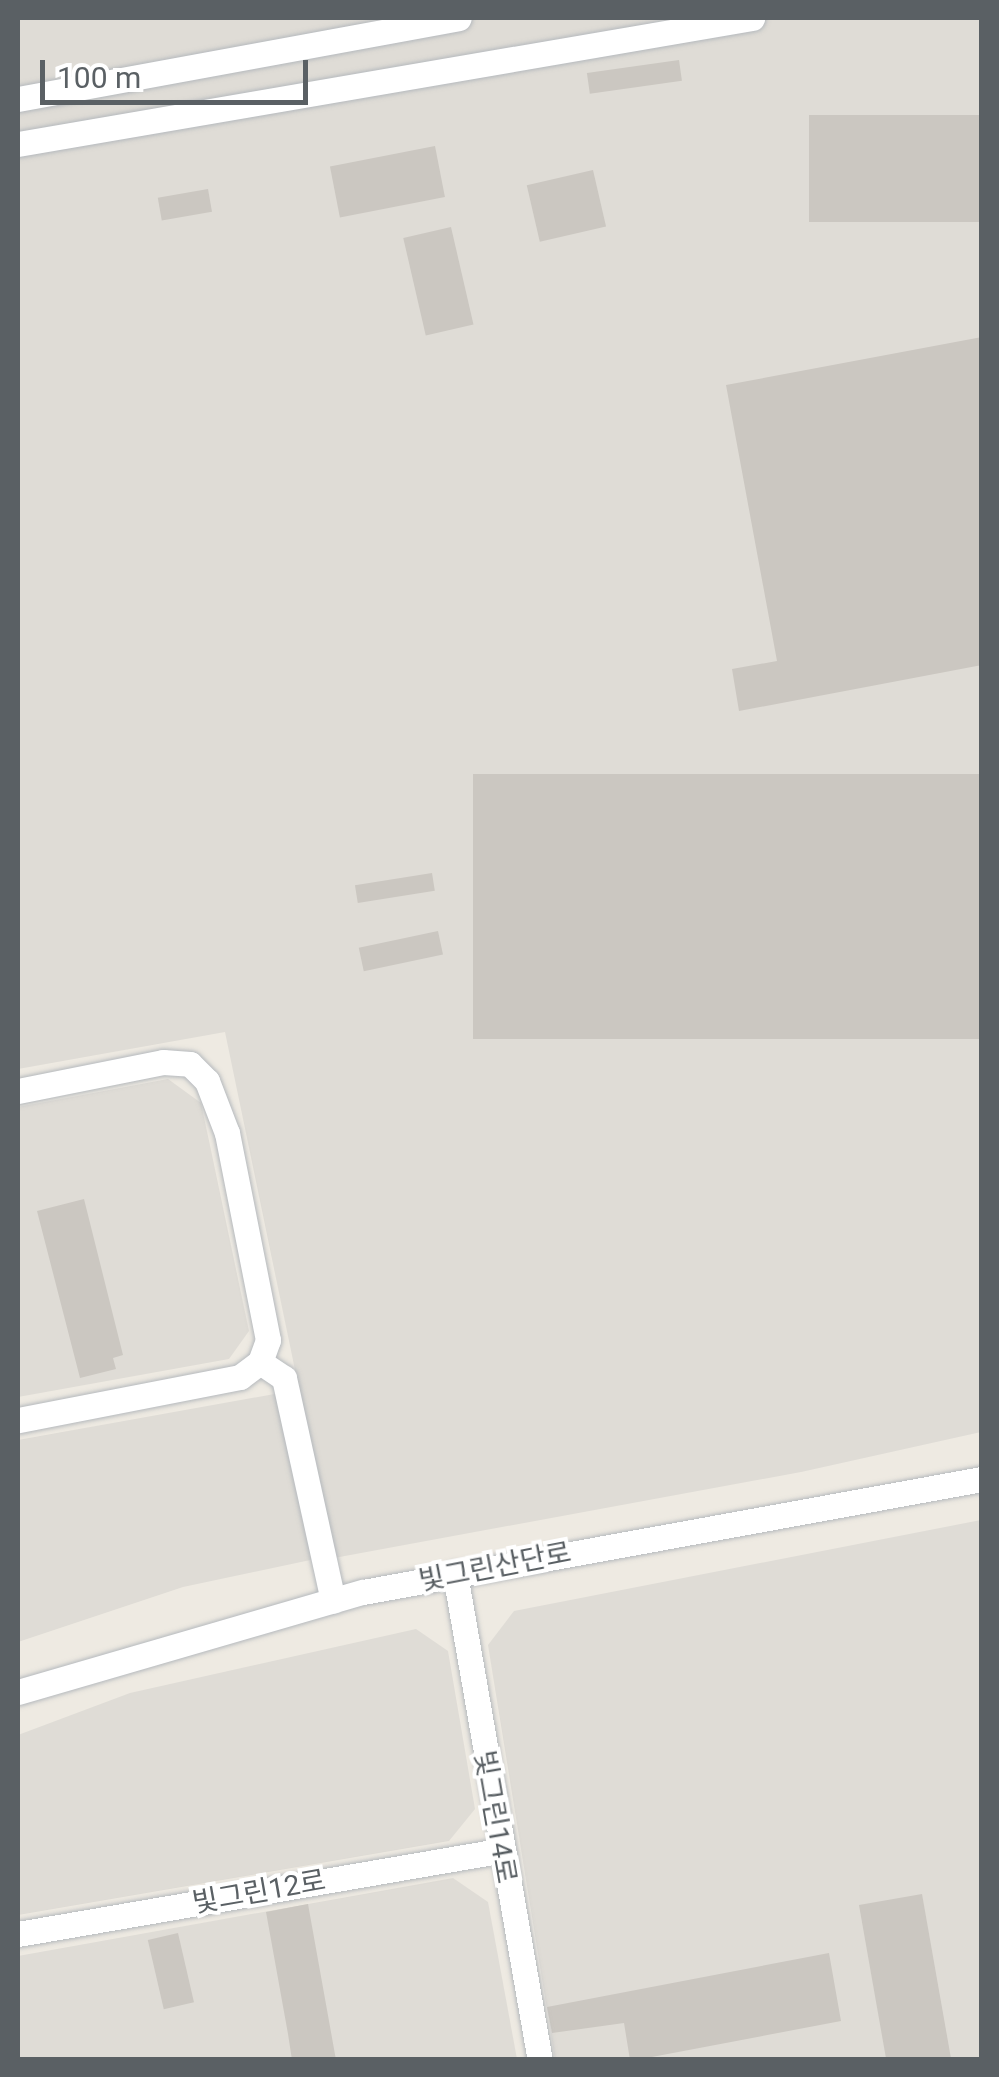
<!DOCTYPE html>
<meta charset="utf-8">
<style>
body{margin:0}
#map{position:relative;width:999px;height:2077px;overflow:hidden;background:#eeeae2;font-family:Roboto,"Noto Sans KR",sans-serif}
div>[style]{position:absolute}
.industrial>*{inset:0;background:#dfdcd6}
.building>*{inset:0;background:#cbc7c1;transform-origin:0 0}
.roads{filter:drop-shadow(0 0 2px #b5b9bd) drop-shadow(0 0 2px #b5b9bd)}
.minor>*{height:25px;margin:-12.5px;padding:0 12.5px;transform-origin:12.5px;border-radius:12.5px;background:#fff}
span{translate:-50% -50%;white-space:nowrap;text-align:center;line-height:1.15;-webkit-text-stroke:8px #fff;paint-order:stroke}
.street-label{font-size:28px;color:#5a6064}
.frame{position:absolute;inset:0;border:20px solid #5a6064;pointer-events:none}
.scale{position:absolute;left:40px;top:60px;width:268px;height:45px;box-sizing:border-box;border:5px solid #5a6064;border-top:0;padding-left:12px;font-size:30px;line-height:35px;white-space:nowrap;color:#5a6064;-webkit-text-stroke:8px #fff;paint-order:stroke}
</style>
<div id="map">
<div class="industrial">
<div style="clip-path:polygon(18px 18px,981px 18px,981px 1432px,801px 1472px,334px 1558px,225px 1032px,18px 1069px)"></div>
<div style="clip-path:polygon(168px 1079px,201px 1103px,249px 1331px,229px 1359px,18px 1397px,18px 1107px)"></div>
<div style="clip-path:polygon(280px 1393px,315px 1559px,183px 1587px,18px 1642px,18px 1440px)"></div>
<div style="clip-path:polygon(981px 1520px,981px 2059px,555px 2059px,488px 1645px,514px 1611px)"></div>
<div style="clip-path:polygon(416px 1629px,448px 1651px,475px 1809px,449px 1841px,18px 1915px,18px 1735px,130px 1693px)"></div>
<div style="clip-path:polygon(453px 1878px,488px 1902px,517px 2059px,18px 2060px,18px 1956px)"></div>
</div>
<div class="building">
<div style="left:679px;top:60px;width:21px;height:93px;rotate:82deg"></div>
<div style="left:982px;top:115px;width:107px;height:173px;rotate:90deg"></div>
<div style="left:435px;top:146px;width:52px;height:107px;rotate:79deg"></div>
<div style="left:593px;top:170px;width:58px;height:68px;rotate:77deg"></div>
<div style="left:208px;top:189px;width:23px;height:51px;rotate:80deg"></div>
<div style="left:451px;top:227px;width:100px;height:49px;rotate:77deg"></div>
<div style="clip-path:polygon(982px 337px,982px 665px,739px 711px,732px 669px,777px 661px,726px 385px)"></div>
<div style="left:982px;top:774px;width:265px;height:509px;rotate:90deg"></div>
<div style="left:432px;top:873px;width:18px;height:78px;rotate:81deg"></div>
<div style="left:438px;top:931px;width:24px;height:81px;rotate:78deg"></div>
<div style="clip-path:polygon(84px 1199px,123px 1355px,113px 1358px,116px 1369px,80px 1378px,37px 1211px)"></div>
<div style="left:922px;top:1894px;width:169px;height:64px;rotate:80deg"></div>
<div style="clip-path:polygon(308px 1904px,336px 2060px,292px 2060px,288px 2034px,266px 1912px)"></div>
<div style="left:178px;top:1933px;width:71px;height:31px;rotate:77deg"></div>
<div style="clip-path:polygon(829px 1953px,841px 2021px,636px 2060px,630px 2060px,624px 2023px,552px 2033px,547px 2007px)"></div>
</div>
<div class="roads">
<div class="minor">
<div style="left:18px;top:99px;width:448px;rotate:-10.4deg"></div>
<div style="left:18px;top:144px;width:745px;rotate:-9.74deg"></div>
<div style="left:18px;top:1091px;width:148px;rotate:-11.3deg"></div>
<div style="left:163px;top:1062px;width:27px;rotate:4deg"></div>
<div style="left:190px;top:1064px;width:24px;rotate:45deg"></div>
<div style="left:207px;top:1081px;width:56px;rotate:69deg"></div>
<div style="left:227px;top:1133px;width:211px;rotate:78.8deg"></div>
<div style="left:268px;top:1340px;width:23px;rotate:110deg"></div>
<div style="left:260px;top:1362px;width:25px;rotate:143deg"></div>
<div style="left:240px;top:1377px;width:226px;rotate:169deg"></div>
<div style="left:260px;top:1362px;width:29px;rotate:34deg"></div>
<div style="left:284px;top:1378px;width:228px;rotate:77.6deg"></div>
<div style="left:455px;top:1574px;width:493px;rotate:80.1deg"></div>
<div style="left:18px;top:1692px;width:359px;rotate:-16.2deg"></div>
<div style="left:363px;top:1592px;width:629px;rotate:-10.35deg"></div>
<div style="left:18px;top:1934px;width:489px;rotate:-9.8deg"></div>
</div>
</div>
<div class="street-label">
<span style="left:495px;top:1567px;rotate:-11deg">빛그린산단로</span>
<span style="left:495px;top:1817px;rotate:80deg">빛그린14로</span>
<span style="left:259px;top:1892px;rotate:-10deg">빛그린12로</span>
</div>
<div class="frame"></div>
<div class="scale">100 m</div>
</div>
